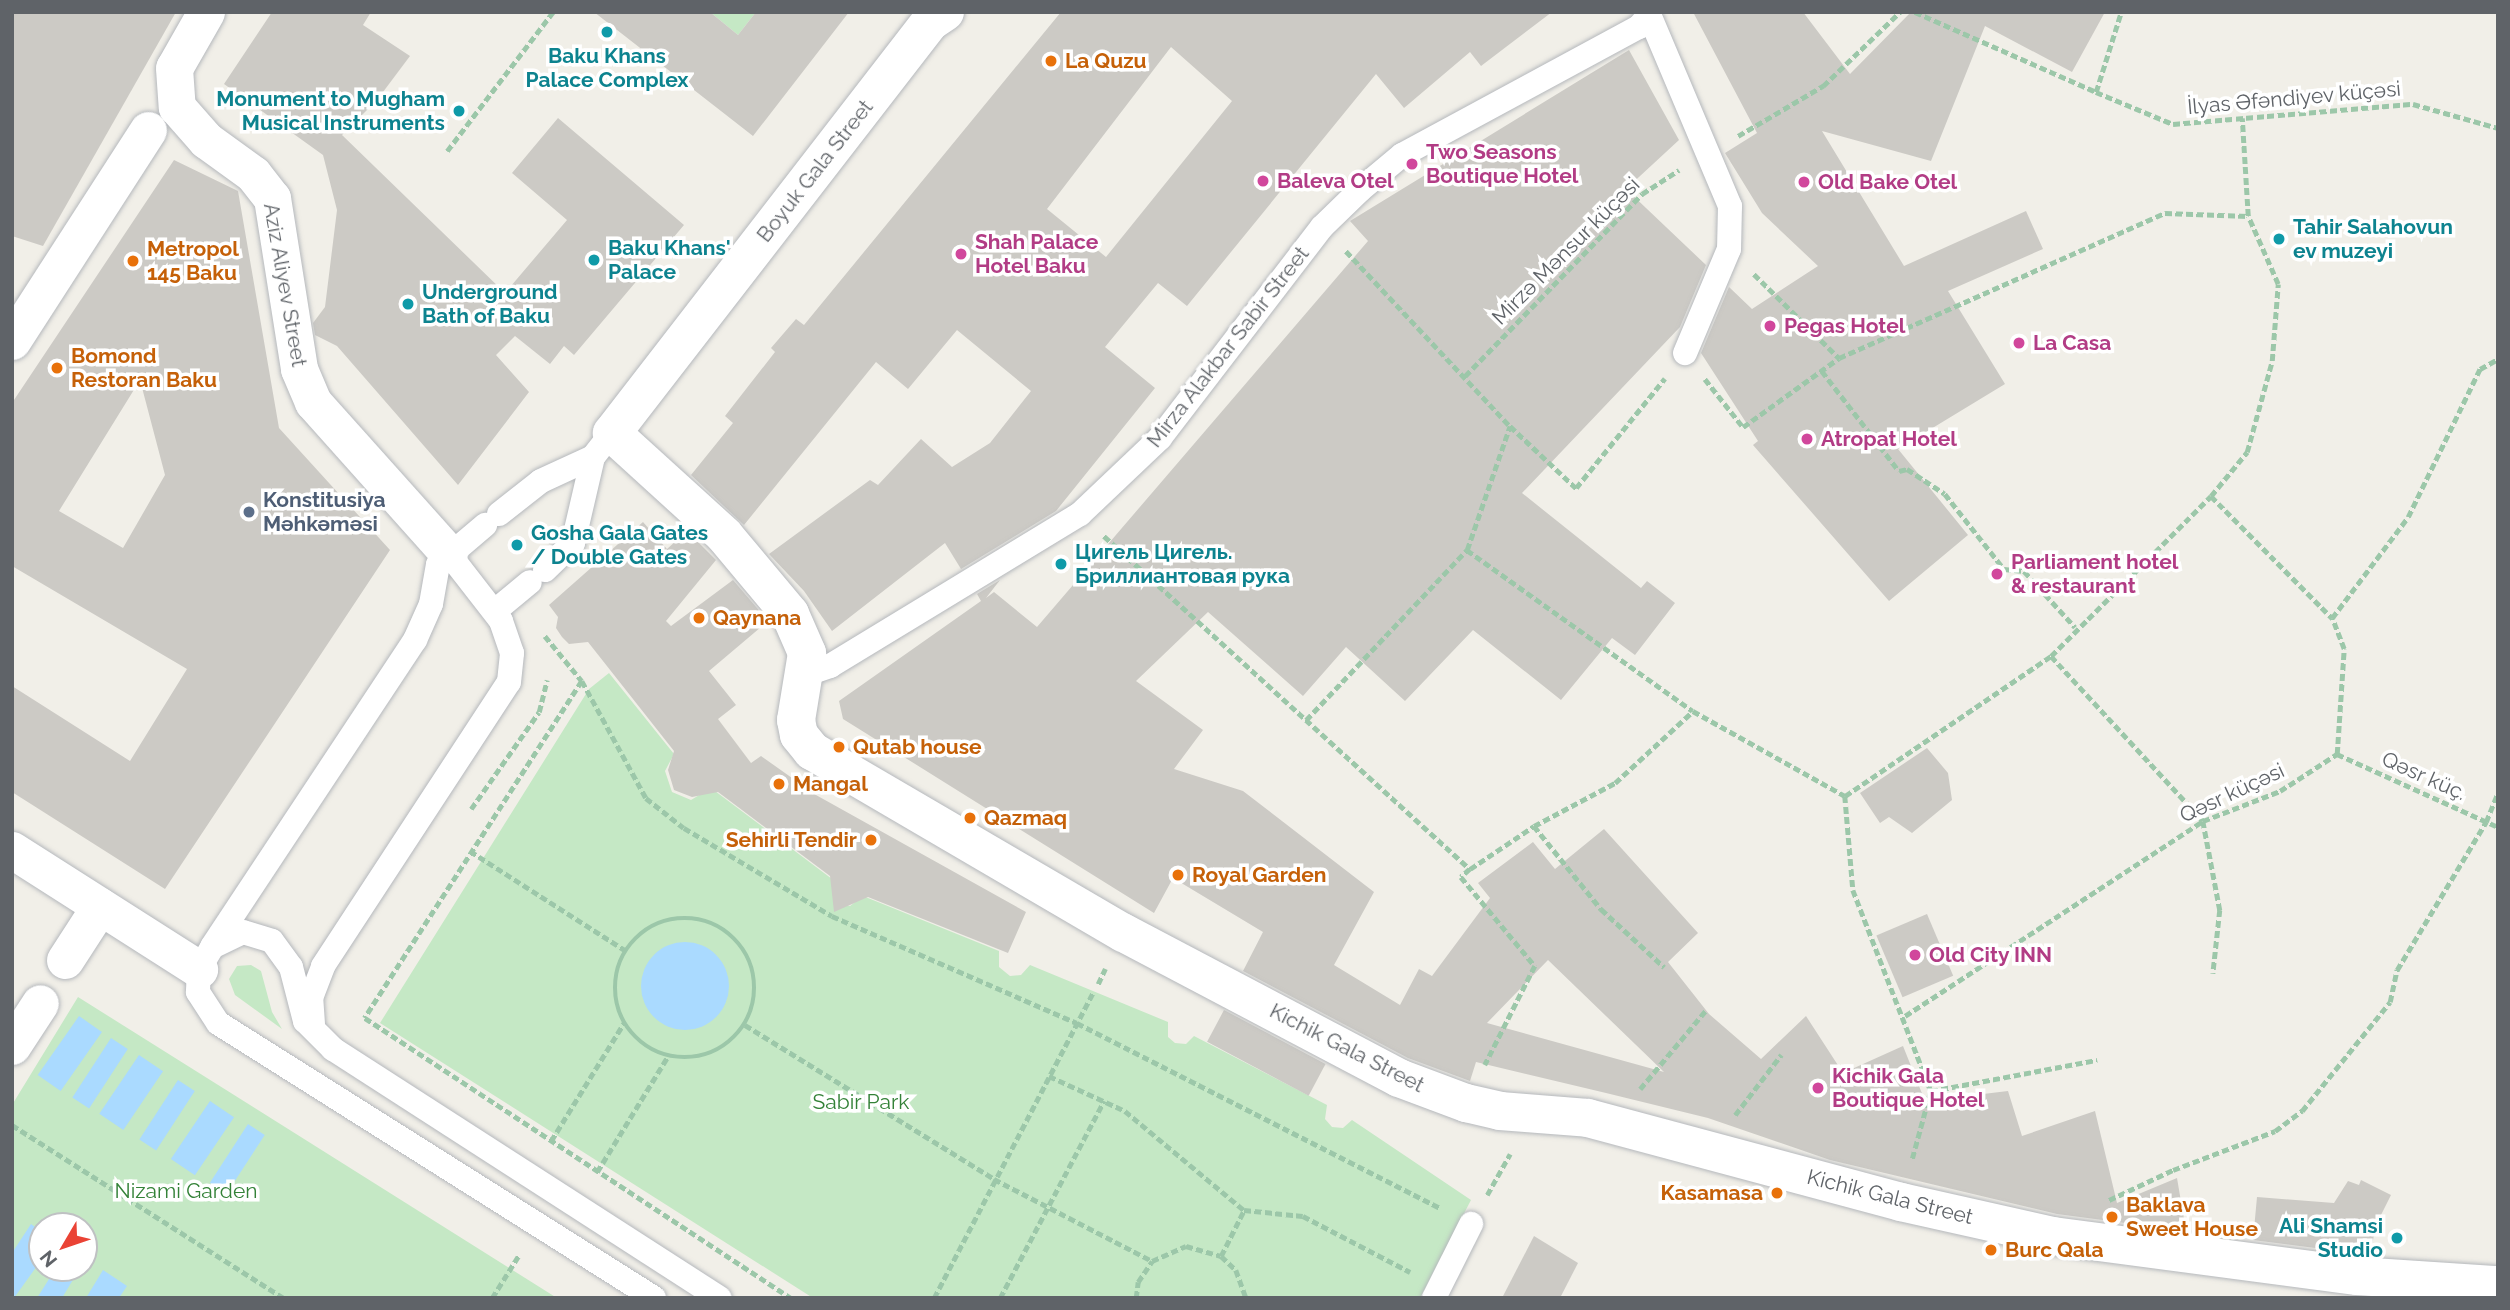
<!DOCTYPE html>
<meta charset="utf-8">
<style>
body{margin:0}
#map{position:relative;width:2510px;height:1310px;overflow:hidden;background:#f1efe8;font-family:Raleway,sans-serif}
div>[style]{position:absolute}
.green>*{inset:0;background:#c5e8c5}
.water>*{inset:0;background:#aadaff;transform-origin:0 0}
.round{border-radius:50%}
.building>*{inset:0;background:#cccac5;transform-origin:0 0}
.path>*{height:4.5px;margin-top:-2.25px;transform-origin:0;background:repeating-linear-gradient(90deg,#9cc7a9 0 7px,transparent 0 10.5px)}
.path>.ring{margin:-2.25px;padding:0;box-sizing:content-box;background:none;border:4.5px solid #9cc7a9;border-radius:50%}
.roads{filter:drop-shadow(0 0 2px #b5b8bc) drop-shadow(0 0 2px #b5b8bc)}
.service>*{height:24px;margin:-12px;padding:0 12px;transform-origin:12px;border-radius:12px;background:#fff}
.pedestrian>*{height:37px;margin:-18.5px;padding:0 18.5px;transform-origin:18.5px;border-radius:18.5px;background:#fff}
.minor>*{height:38px;margin:-19px;padding:0 19px;transform-origin:19px;border-radius:19px;background:#fff}
.dots>*{width:19px;height:19px;translate:-50% -50%;box-sizing:border-box;border:4px solid #fff;border-radius:50%}
span{translate:-50% -50%;white-space:nowrap;text-align:center;line-height:1.15;-webkit-text-stroke:7px #fff;paint-order:stroke}
.culture-label{font-size:21px;color:#0d838f;font-weight:700}
.right{translate:-100% -50%;text-align:right}
.left{translate:0 -50%;text-align:left}
.food-label{font-size:21px;color:#c56008;font-weight:700}
.street-label{font-size:21px;color:#5f6368}
.hotel-label{font-size:21px;color:#b23c85;font-weight:700}
.service-label{font-size:21px;color:#4e5e75;font-weight:700}
.park-label{font-size:21px;color:#348238}
.frame{position:absolute;inset:0;border:14px solid #5f6368;pointer-events:none}
.north{position:absolute;left:28px;top:1212px;width:70px;height:70px;box-sizing:border-box;background:#fff;border:2px solid #bfc1c3;border-radius:50%;rotate:231deg;font-size:19px;font-weight:700;line-height:28px;text-align:center;color:#5f6368}
.north::after{content:'';display:block;margin:auto;width:24px;height:32px;background:#ea4335;clip-path:polygon(50% 0,100% 100%,50% 72%,0 100%)}
</style>
<div id="map">
<div class="green">
<div style="clip-path:polygon(710px 12px,756px 12px,738px 35px)"></div>
<div style="clip-path:polygon(609px 673px,674px 754px,665px 771px,672px 792px,691px 800px,711px 788px,832px 879px,835px 902px,850px 906px,863px 896px,999px 951px,999px 967px,1010px 976px,1021px 975px,1030px 965px,1168px 1022px,1168px 1037px,1175px 1043px,1186px 1044px,1194px 1036px,1327px 1105px,1325px 1119px,1332px 1127px,1343px 1128px,1352px 1120px,1471px 1200px,1420px 1298px,813px 1298px,380px 1023px,589px 689px)"></div>
<div style="clip-path:polygon(251px 965px,261px 971px,272px 1012px,282px 1029px,235px 995px,229px 979px,237px 966px)"></div>
<div style="clip-path:polygon(evenodd,78px 997px,557px 1298px,12px 1298px,12px 1105px,78px 997px,42px 1226px,84px 1226px,84px 1268px,42px 1268px,42px 1226px)"></div>
</div>
<div class="water">
<div class="round" style="left:641px;top:942px;width:88px;height:88px"></div>
<div style="left:79px;top:1016px;width:28px;height:72px;rotate:35deg"></div>
<div style="left:111px;top:1038px;width:20px;height:71px;rotate:33deg"></div>
<div style="left:139px;top:1055px;width:29px;height:71px;rotate:34deg"></div>
<div style="left:178px;top:1080px;width:20px;height:71px;rotate:33deg"></div>
<div style="left:210px;top:1101px;width:29px;height:70px;rotate:34deg"></div>
<div style="left:248px;top:1124px;width:20px;height:70px;rotate:33deg"></div>
<div style="clip-path:polygon(31px 1224px,42px 1232px,42px 1259px,14px 1298px,12px 1253px)"></div>
<div style="clip-path:polygon(56px 1268px,80px 1268px,62px 1298px,37px 1298px)"></div>
<div style="clip-path:polygon(103px 1270px,127px 1286px,119px 1298px,86px 1298px)"></div>
</div>
<div class="building">
<div style="clip-path:polygon(12px 12px,176px 12px,43px 246px,12px 236px)"></div>
<div style="clip-path:polygon(272px 12px,371px 12px,363px 25px,410px 56px,377px 100px,342px 135px,505px 293px,567px 220px,512px 173px,558px 118px,684px 225px,574px 355px,564px 346px,550px 364px,515px 336px,496px 355px,529px 392px,458px 485px,337px 346px,315px 335px,313px 323px,325px 307px,337px 210px,323px 155px,224px 84px)"></div>
<div style="clip-path:polygon(594px 12px,710px 12px,738px 35px,756px 12px,849px 12px,753px 136px)"></div>
<div style="clip-path:polygon(evenodd,1061px 12px,1552px 12px,1481px 66px,1470px 52px,1404px 108px,1376px 74px,1187px 306px,1158px 283px,1105px 347px,1155px 388px,1056px 511px,961px 569px,945px 543px,832px 631px,804px 591px,769px 554px,870px 480px,878px 485px,921px 439px,952px 467px,990px 443px,1031px 391px,957px 330px,908px 389px,876px 362px,744px 525px,691px 475px,733px 423px,725px 416px,775px 352px,771px 348px,796px 319px,804px 325px,1061px 12px,1171px 47px,1232px 101px,1106px 257px,1047px 209px,1171px 47px)"></div>
<div style="clip-path:polygon(1693px 12px,1803px 12px,1850px 74px,1911px 12px,2105px 12px,2072px 72px,1985px 26px,1931px 161px,1822px 131px,1904px 266px,2026px 211px,2043px 249px,1948px 291px,2005px 384px,1898px 449px,1968px 535px,1889px 601px,1753px 445px,1758px 441px,1701px 353px,1729px 287px,1752px 309px,1818px 266px,1762px 213px,1725px 153px,1757px 133px)"></div>
<div style="clip-path:polygon(evenodd,1629px 50px,1679px 140px,1626px 189px,1706px 265px,1680px 327px,1522px 493px,1641px 588px,1647px 581px,1675px 603px,1635px 655px,1612px 638px,1561px 700px,1473px 630px,1405px 701px,1346px 647px,1303px 696px,1208px 612px,1136px 681px,1203px 730px,1174px 769px,1243px 791px,1374px 892px,1334px 965px,1400px 1005px,1419px 969px,1432px 976px,1490px 898px,1478px 883px,1533px 842px,1555px 869px,1604px 829px,1698px 933px,1668px 962px,1709px 1014px,1761px 1059px,1806px 1016px,1843px 1073px,1903px 1046px,1925px 1101px,2008px 1091px,2022px 1136px,2095px 1111px,2117px 1203px,2177px 1178px,2186px 1231px,2057px 1214px,1830px 1160px,1708px 1118px,1606px 1093px,1476px 1062px,1470px 1081px,1408px 1058px,1243px 971px,1263px 932px,1173px 878px,1154px 913px,843px 719px,839px 701px,981px 601px,977px 594px,1000px 580px,986px 598px,994px 592px,1037px 627px,1368px 241px,1350px 221px,1629px 50px,1548px 960px,1664px 1072px,1487px 1023px,1548px 960px)"></div>
<div style="clip-path:polygon(evenodd,174px 160px,238px 191px,279px 428px,390px 550px,165px 889px,12px 792px,12px 686px,130px 761px,187px 669px,12px 566px,12px 403px,174px 160px,140px 380px,165px 475px,123px 548px,59px 511px,140px 380px)"></div>
<div style="clip-path:polygon(643px 522px,667px 549px,687px 531px,716px 560px,666px 621px,671px 626px,733px 580px,768px 621px,709px 671px,736px 705px,718px 719px,751px 763px,761px 756px,816px 795px,1026px 912px,1008px 953px,868px 897px,834px 912px,830px 876px,718px 792px,692px 797px,674px 790px,668px 770px,674px 751px,588px 642px,569px 644px,562px 637px,556px 628px,558px 617px,549px 605px)"></div>
<div style="clip-path:polygon(1927px 748px,1948px 773px,1952px 800px,1912px 833px,1889px 817px,1880px 823px,1860px 793px)"></div>
<div style="left:1927px;top:914px;width:67px;height:55px;rotate:67deg"></div>
<div style="left:1224px;top:1010px;width:115px;height:36px;rotate:28deg"></div>
<div style="clip-path:polygon(2361px 1180px,2391px 1195px,2376px 1225px,2370px 1255px,2253px 1240px,2257px 1197px,2334px 1203px,2348px 1181px,2359px 1185px)"></div>
<div style="clip-path:polygon(1534px 1236px,1578px 1263px,1560px 1298px,1502px 1298px)"></div>
</div>
<div class="path">
<div style="left:1915px;top:12px;width:198px;rotate:23.8deg"></div>
<div style="left:2096px;top:92px;width:84px;rotate:-72.6deg"></div>
<div style="left:2096px;top:92px;width:83px;rotate:22.6deg"></div>
<div style="left:2173px;top:124px;width:241px;rotate:-4.8deg"></div>
<div style="left:2413px;top:104px;width:88px;rotate:15.8deg"></div>
<div style="left:1738px;top:136px;width:99px;rotate:-30.5deg"></div>
<div style="left:1823px;top:86px;width:107px;rotate:-43.9deg"></div>
<div style="left:447px;top:151px;width:175px;rotate:-52.7deg"></div>
<div style="left:1346px;top:251px;width:240px;rotate:46.9deg"></div>
<div style="left:1510px;top:426px;width:91px;rotate:43.2deg"></div>
<div style="left:1576px;top:488px;width:141px;rotate:-51deg"></div>
<div style="left:1754px;top:274px;width:120px;rotate:44.7deg"></div>
<div style="left:1822px;top:371px;width:126px;rotate:52.4deg"></div>
<div style="left:1899px;top:471px;width:8px;rotate:-14deg"></div>
<div style="left:1907px;top:469px;width:45px;rotate:33.3deg"></div>
<div style="left:1945px;top:494px;width:95px;rotate:51.8deg"></div>
<div style="left:2004px;top:569px;width:20px;rotate:6deg"></div>
<div style="left:2024px;top:571px;width:76px;rotate:47.7deg"></div>
<div style="left:1465px;top:376px;width:254px;rotate:-45.8deg"></div>
<div style="left:1642px;top:194px;width:44px;rotate:-33deg"></div>
<div style="left:1705px;top:379px;width:61px;rotate:51.6deg"></div>
<div style="left:1743px;top:427px;width:118px;rotate:-35.7deg"></div>
<div style="left:1839px;top:358px;width:357px;rotate:-24deg"></div>
<div style="left:2165px;top:213px;width:83px;rotate:2.1deg"></div>
<div style="left:2211px;top:496px;width:172px;rotate:45.2deg"></div>
<div style="left:1104px;top:536px;width:495px;rotate:42.3deg"></div>
<div style="left:1470px;top:869px;width:12px;rotate:138deg"></div>
<div style="left:1461px;top:877px;width:116px;rotate:50.3deg"></div>
<div style="left:1535px;top:966px;width:111px;rotate:116.8deg"></div>
<div style="left:1467px;top:550px;width:277px;rotate:35.5deg"></div>
<div style="left:1693px;top:711px;width:174px;rotate:29.2deg"></div>
<div style="left:1845px;top:796px;width:249px;rotate:-34.2deg"></div>
<div style="left:2051px;top:656px;width:226px;rotate:-45deg"></div>
<div style="left:2211px;top:496px;width:57px;rotate:-50.7deg"></div>
<div style="left:2247px;top:452px;width:94px;rotate:-74.6deg"></div>
<div style="left:2272px;top:361px;width:77px;rotate:-85.5deg"></div>
<div style="left:2278px;top:284px;width:74px;rotate:-113.8deg"></div>
<div style="left:2248px;top:216px;width:98px;rotate:-93.5deg"></div>
<div style="left:545px;top:636px;width:58px;rotate:50.6deg"></div>
<div style="left:582px;top:681px;width:133px;rotate:61.3deg"></div>
<div style="left:646px;top:798px;width:48px;rotate:38.3deg"></div>
<div style="left:684px;top:828px;width:172px;rotate:30.7deg"></div>
<div style="left:832px;top:916px;width:267px;rotate:23.6deg"></div>
<div style="left:1077px;top:1023px;width:407px;rotate:27deg"></div>
<div style="left:2051px;top:656px;width:224px;rotate:47.3deg"></div>
<div style="left:2203px;top:821px;width:91px;rotate:79.2deg"></div>
<div style="left:2220px;top:910px;width:64px;rotate:96.2deg"></div>
<div style="left:582px;top:681px;width:401px;rotate:122.8deg"></div>
<div style="left:365px;top:1018px;width:510px;rotate:33.32deg"></div>
<div style="left:1306px;top:720px;width:234px;rotate:-46.6deg"></div>
<div style="left:1467px;top:550px;width:131px;rotate:-70.9deg"></div>
<div style="left:2337px;top:754px;width:177px;rotate:24.4deg"></div>
<div style="left:1845px;top:796px;width:94px;rotate:85.1deg"></div>
<div style="left:1853px;top:890px;width:216px;rotate:68.8deg"></div>
<div style="left:1931px;top:1091px;width:73px;rotate:105.2deg"></div>
<div style="left:471px;top:809px;width:118px;rotate:-55deg"></div>
<div style="left:539px;top:712px;width:33px;rotate:-76deg"></div>
<div style="left:1534px;top:826px;width:107px;rotate:51.1deg"></div>
<div style="left:1601px;top:909px;width:86px;rotate:42.6deg"></div>
<div style="left:470px;top:851px;width:184px;rotate:32.6deg"></div>
<div style="left:1470px;top:869px;width:77px;rotate:-33.9deg"></div>
<div style="left:1534px;top:826px;width:92px;rotate:-28deg"></div>
<div style="left:1615px;top:783px;width:106px;rotate:-42.7deg"></div>
<div class="ring" style="left:615px;top:918px;width:135.5px;height:135.5px"></div>
<div style="left:1098px;top:984px;width:17px;rotate:-65deg"></div>
<div style="left:1905px;top:1016px;width:356px;rotate:-33.2deg"></div>
<div style="left:2203px;top:821px;width:83px;rotate:-21.3deg"></div>
<div style="left:2280px;top:791px;width:68px;rotate:-33deg"></div>
<div style="left:2337px;top:754px;width:105px;rotate:-86.2deg"></div>
<div style="left:2344px;top:649px;width:33px;rotate:-111deg"></div>
<div style="left:2332px;top:618px;width:126px;rotate:-53deg"></div>
<div style="left:2408px;top:517px;width:165px;rotate:-64.1deg"></div>
<div style="left:2480px;top:369px;width:21px;rotate:-29deg"></div>
<div style="left:745px;top:1025px;width:293px;rotate:31.7deg"></div>
<div style="left:994px;top:1179px;width:178px;rotate:27.4deg"></div>
<div style="left:1049px;top:1076px;width:84px;rotate:24.7deg"></div>
<div style="left:1125px;top:1111px;width:155px;rotate:39.8deg"></div>
<div style="left:1244px;top:1210px;width:59px;rotate:5.8deg"></div>
<div style="left:1303px;top:1216px;width:121px;rotate:27.6deg"></div>
<div style="left:1640px;top:1089px;width:104px;rotate:-50.1deg"></div>
<div style="left:1931px;top:1091px;width:169px;rotate:-10.6deg"></div>
<div style="left:1735px;top:1115px;width:76px;rotate:-52.5deg"></div>
<div style="left:12px;top:1125px;width:322px;rotate:32.5deg"></div>
<div style="left:551px;top:1141px;width:139px;rotate:-58.3deg"></div>
<div style="left:597px;top:1172px;width:136px;rotate:-58.5deg"></div>
<div style="left:1487px;top:1195px;width:47px;rotate:-60.7deg"></div>
<div style="left:2109px;top:1200px;width:71px;rotate:-25.1deg"></div>
<div style="left:2173px;top:1170px;width:109px;rotate:-20.9deg"></div>
<div style="left:2275px;top:1131px;width:34px;rotate:-37deg"></div>
<div style="left:2302px;top:1111px;width:140px;rotate:-51.1deg"></div>
<div style="left:2390px;top:1002px;width:33px;rotate:-78deg"></div>
<div style="left:2397px;top:970px;width:173px;rotate:-59deg"></div>
<div style="left:2486px;top:822px;width:31px;rotate:-68deg"></div>
<div style="left:1221px;top:1256px;width:51px;rotate:-63.4deg"></div>
<div style="left:492px;top:1298px;width:51px;rotate:-57.9deg"></div>
<div style="left:934px;top:1298px;width:346px;rotate:-62.5deg"></div>
<div style="left:1000px;top:1298px;width:223px;rotate:-62.2deg"></div>
<div style="left:1136px;top:1298px;width:16px;rotate:-83deg"></div>
<div style="left:1138px;top:1282px;width:25px;rotate:-56deg"></div>
<div style="left:1152px;top:1261px;width:37px;rotate:-24deg"></div>
<div style="left:1186px;top:1246px;width:36px;rotate:16deg"></div>
<div style="left:1221px;top:1256px;width:21px;rotate:43deg"></div>
<div style="left:1236px;top:1270px;width:30px;rotate:70deg"></div>
</div>
<div class="roads">
<div class="service">
<div style="left:1648px;top:12px;width:211px;rotate:67.1deg"></div>
<div style="left:1730px;top:206px;width:43px;rotate:91.3deg"></div>
<div style="left:1729px;top:249px;width:113px;rotate:112.9deg"></div>
<div style="left:499px;top:514px;width:53px;rotate:-38.2deg"></div>
<div style="left:541px;top:481px;width:57px;rotate:-24.8deg"></div>
<div style="left:545px;top:570px;width:39px;rotate:-44deg"></div>
<div style="left:573px;top:543px;width:88px;rotate:-76.9deg"></div>
<div style="left:593px;top:457px;width:31px;rotate:-52deg"></div>
<div style="left:495px;top:611px;width:45px;rotate:-39.6deg"></div>
<div style="left:804px;top:675px;width:28px;rotate:-19deg"></div>
<div style="left:830px;top:666px;width:293px;rotate:-31.3deg"></div>
<div style="left:1080px;top:514px;width:110px;rotate:-43.5deg"></div>
<div style="left:1160px;top:438px;width:266px;rotate:-52.5deg"></div>
<div style="left:1322px;top:227px;width:53px;rotate:-44.2deg"></div>
<div style="left:1360px;top:190px;width:55px;rotate:-39.8deg"></div>
<div style="left:1402px;top:155px;width:269px;rotate:-28.4deg"></div>
<div style="left:1639px;top:27px;width:16px;rotate:-50deg"></div>
<div style="left:213px;top:945px;width:366px;rotate:-56.5deg"></div>
<div style="left:415px;top:640px;width:39px;rotate:-66deg"></div>
<div style="left:431px;top:604px;width:40px;rotate:-80deg"></div>
<div style="left:438px;top:565px;width:62px;rotate:-40.4deg"></div>
<div style="left:313px;top:1024px;width:26px;rotate:-94deg"></div>
<div style="left:311px;top:998px;width:34px;rotate:-69deg"></div>
<div style="left:323px;top:966px;width:339px;rotate:-56.8deg"></div>
<div style="left:509px;top:682px;width:29px;rotate:-84deg"></div>
<div style="left:512px;top:653px;width:34px;rotate:-109deg"></div>
<div style="left:501px;top:621px;width:85px;rotate:-127.8deg"></div>
<div style="left:654px;top:1298px;width:515px;rotate:-147.76deg"></div>
<div style="left:218px;top:1023px;width:37px;rotate:-123deg"></div>
<div style="left:198px;top:992px;width:23px;rotate:-88deg"></div>
<div style="left:199px;top:969px;width:26px;rotate:-59deg"></div>
<div style="left:212px;top:947px;width:34px;rotate:-26deg"></div>
<div style="left:243px;top:932px;width:30px;rotate:17deg"></div>
<div style="left:272px;top:941px;width:32px;rotate:54deg"></div>
<div style="left:291px;top:967px;width:56px;rotate:75.5deg"></div>
<div style="left:305px;top:1021px;width:40px;rotate:45deg"></div>
<div style="left:333px;top:1049px;width:460px;rotate:32.8deg"></div>
<div style="left:1434px;top:1298px;width:83px;rotate:-63.4deg"></div>
</div>
<div class="pedestrian">
<div style="left:206px;top:12px;width:64px;rotate:119.7deg"></div>
<div style="left:174px;top:68px;width:39px;rotate:86deg"></div>
<div style="left:177px;top:107px;width:44px;rotate:48.7deg"></div>
<div style="left:206px;top:140px;width:58px;rotate:35.9deg"></div>
<div style="left:253px;top:174px;width:31px;rotate:52deg"></div>
<div style="left:272px;top:198px;width:173px;rotate:81deg"></div>
<div style="left:299px;top:369px;width:36px;rotate:67deg"></div>
<div style="left:313px;top:402px;width:204px;rotate:48.2deg"></div>
<div style="left:12px;top:341px;width:251px;rotate:-57.2deg"></div>
<div style="left:12px;top:850px;width:222px;rotate:32.5deg"></div>
<div style="left:65px;top:960px;width:64px;rotate:-57.1deg"></div>
<div style="left:12px;top:1046px;width:51px;rotate:-56.9deg"></div>
</div>
<div class="minor">
<div style="left:945px;top:12px;width:18px;rotate:146deg"></div>
<div style="left:930px;top:22px;width:520px;rotate:127.73deg"></div>
<div style="left:612px;top:433px;width:151px;rotate:42.3deg"></div>
<div style="left:724px;top:535px;width:103px;rotate:50.1deg"></div>
<div style="left:790px;top:614px;width:43px;rotate:66.4deg"></div>
<div style="left:807px;top:653px;width:68px;rotate:99.3deg"></div>
<div style="left:796px;top:720px;width:15px;rotate:79deg"></div>
<div style="left:799px;top:735px;width:21px;rotate:51deg"></div>
<div style="left:812px;top:751px;width:361px;rotate:30.3deg"></div>
<div style="left:1124px;top:933px;width:311px;rotate:27.8deg"></div>
<div style="left:1399px;top:1078px;width:72px;rotate:20.5deg"></div>
<div style="left:1466px;top:1103px;width:35px;rotate:13deg"></div>
<div style="left:1500px;top:1111px;width:88px;rotate:4.5deg"></div>
<div style="left:1588px;top:1118px;width:324px;rotate:15deg"></div>
<div style="left:1901px;top:1202px;width:156px;rotate:12.6deg"></div>
<div style="left:2053px;top:1236px;width:307px;rotate:7.5deg"></div>
<div style="left:2357px;top:1276px;width:141px;rotate:3.7deg"></div>
</div>
</div>
<div class="dots">
<div style="left:607px;top:32px;background:#0f9aa8"></div>
<div style="left:1051px;top:61px;background:#e8710a"></div>
<div style="left:459px;top:111px;background:#0f9aa8"></div>
<div style="left:1412px;top:164px;background:#d1479c"></div>
<div style="left:1263px;top:181px;background:#d1479c"></div>
<div style="left:1804px;top:182px;background:#d1479c"></div>
<div style="left:2279px;top:239px;background:#0f9aa8"></div>
<div style="left:961px;top:254px;background:#d1479c"></div>
<div style="left:594px;top:260px;background:#0f9aa8"></div>
<div style="left:133px;top:261px;background:#e8710a"></div>
<div style="left:408px;top:304px;background:#0f9aa8"></div>
<div style="left:1770px;top:326px;background:#d1479c"></div>
<div style="left:2019px;top:343px;background:#d1479c"></div>
<div style="left:57px;top:368px;background:#e8710a"></div>
<div style="left:1807px;top:439px;background:#d1479c"></div>
<div style="left:249px;top:512px;background:#5c6f8a"></div>
<div style="left:517px;top:545px;background:#0f9aa8"></div>
<div style="left:1061px;top:564px;background:#0f9aa8"></div>
<div style="left:1997px;top:574px;background:#d1479c"></div>
<div style="left:699px;top:618px;background:#e8710a"></div>
<div style="left:839px;top:747px;background:#e8710a"></div>
<div style="left:779px;top:784px;background:#e8710a"></div>
<div style="left:970px;top:818px;background:#e8710a"></div>
<div style="left:871px;top:840px;background:#e8710a"></div>
<div style="left:1178px;top:875px;background:#e8710a"></div>
<div style="left:1915px;top:955px;background:#d1479c"></div>
<div style="left:1818px;top:1088px;background:#d1479c"></div>
<div style="left:1777px;top:1193px;background:#e8710a"></div>
<div style="left:2112px;top:1217px;background:#e8710a"></div>
<div style="left:2397px;top:1238px;background:#0f9aa8"></div>
<div style="left:1991px;top:1250px;background:#e8710a"></div>
</div>
<div class="culture-label">
<span style="left:607px;top:68px">Baku Khans<br>Palace Complex</span>
<span class="right" style="left:445px;top:111px">Monument to Mugham<br>Musical Instruments</span>
<span class="left" style="left:2293px;top:239px">Tahir Salahovun<br>ev muzeyi</span>
<span class="left" style="left:608px;top:260px">Baku Khans'<br>Palace</span>
<span class="left" style="left:422px;top:304px">Underground<br>Bath of Baku</span>
<span class="left" style="left:531px;top:545px">Gosha Gala Gates<br>/ Double Gates</span>
<span class="left" style="left:1075px;top:564px">Цигель Цигель.<br>Бриллиантовая рука</span>
<span class="right" style="left:2383px;top:1238px">Ali Shamsi<br>Studio</span>
</div>
<div class="food-label">
<span class="left" style="left:1065px;top:61px">La Quzu</span>
<span class="left" style="left:147px;top:261px">Metropol<br>145 Baku</span>
<span class="left" style="left:71px;top:368px">Bomond<br>Restoran Baku</span>
<span class="left" style="left:713px;top:618px">Qaynana</span>
<span class="left" style="left:853px;top:747px">Qutab house</span>
<span class="left" style="left:793px;top:784px">Mangal</span>
<span class="left" style="left:984px;top:818px">Qazmaq</span>
<span class="right" style="left:857px;top:840px">Sehirli Tendir</span>
<span class="left" style="left:1192px;top:875px">Royal Garden</span>
<span class="right" style="left:1763px;top:1193px">Kasamasa</span>
<span class="left" style="left:2126px;top:1217px">Baklava<br>Sweet House</span>
<span class="left" style="left:2005px;top:1250px">Burc Qala</span>
</div>
<div class="street-label">
<span style="left:2294px;top:98px;rotate:-5deg">İlyas Əfəndiyev küçəsi</span>
<span style="left:815px;top:171px;rotate:-52deg">Boyuk Gala Street</span>
<span style="left:1566px;top:251px;rotate:-45deg">Mirzə Mənsur küçəsi</span>
<span style="left:285px;top:285px;rotate:80deg">Aziz Aliyev Street</span>
<span style="left:1228px;top:347px;rotate:-52deg">Mirza Alakbar Sabir Street</span>
<span style="left:2424px;top:776px;rotate:24deg">Qəsr küç.</span>
<span style="left:2232px;top:793px;rotate:-25deg">Qəsr küçəsi</span>
<span style="left:1347px;top:1048px;rotate:27deg">Kichik Gala Street</span>
<span style="left:1890px;top:1197px;rotate:14deg">Kichik Gala Street</span>
</div>
<div class="hotel-label">
<span class="left" style="left:1426px;top:164px">Two Seasons<br>Boutique Hotel</span>
<span class="left" style="left:1277px;top:181px">Baleva Otel</span>
<span class="left" style="left:1818px;top:182px">Old Bake Otel</span>
<span class="left" style="left:975px;top:254px">Shah Palace<br>Hotel Baku</span>
<span class="left" style="left:1784px;top:326px">Pegas Hotel</span>
<span class="left" style="left:2033px;top:343px">La Casa</span>
<span class="left" style="left:1821px;top:439px">Atropat Hotel</span>
<span class="left" style="left:2011px;top:574px">Parliament hotel<br>&amp; restaurant</span>
<span class="left" style="left:1929px;top:955px">Old City INN</span>
<span class="left" style="left:1832px;top:1088px">Kichik Gala<br>Boutique Hotel</span>
</div>
<div class="service-label">
<span class="left" style="left:263px;top:512px">Konstitusiya<br>Məhkəməsi</span>
</div>
<div class="park-label">
<span style="left:861px;top:1102px">Sabir Park</span>
<span style="left:186px;top:1191px">Nizami Garden</span>
</div>
<div class="frame"></div>
<div class="north">N</div>
</div>
